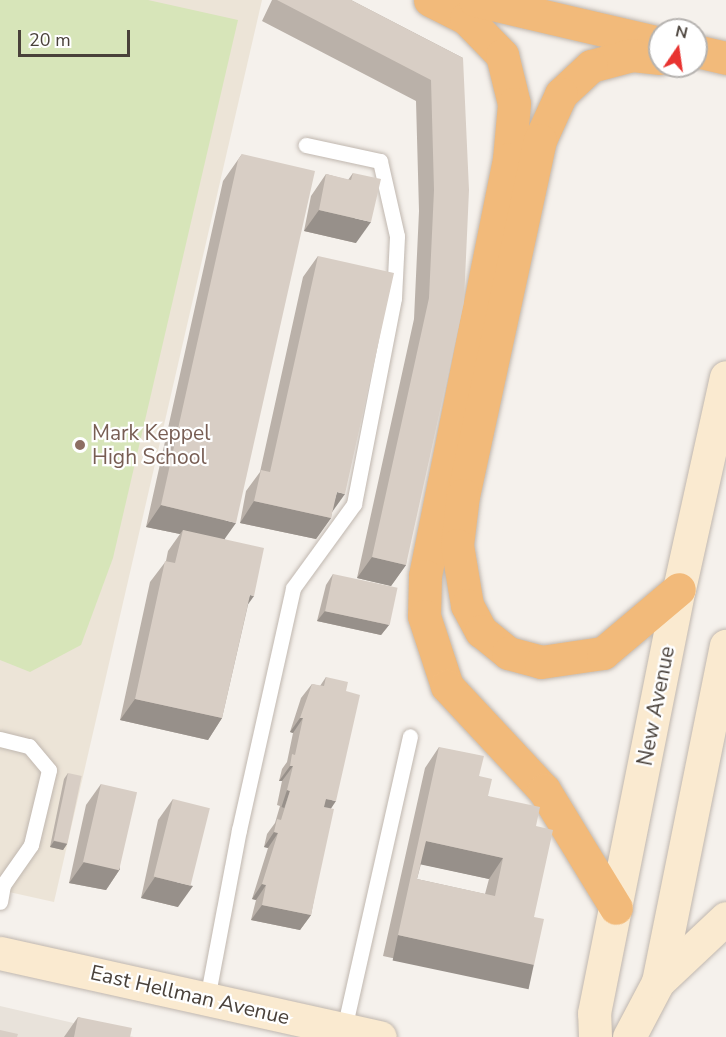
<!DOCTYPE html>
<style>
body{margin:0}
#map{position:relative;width:726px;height:1037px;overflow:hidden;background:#f5f1ec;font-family:"Nunito Sans",sans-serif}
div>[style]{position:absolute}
.residential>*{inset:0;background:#e8e2da}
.education>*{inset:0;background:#ece4d7}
.green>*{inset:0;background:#d7e5b9}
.roads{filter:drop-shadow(0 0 2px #c0b7af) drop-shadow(0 0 2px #c0b7af)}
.lane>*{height:15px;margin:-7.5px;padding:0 7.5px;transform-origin:7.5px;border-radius:7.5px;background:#fff}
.secondary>*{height:33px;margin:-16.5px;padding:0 16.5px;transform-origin:16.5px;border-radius:16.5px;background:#faead0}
.highway>*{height:33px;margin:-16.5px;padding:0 16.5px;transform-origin:16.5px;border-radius:16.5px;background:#f2ba7a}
.wall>*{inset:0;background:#bab1a9}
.shaded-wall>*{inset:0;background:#97908a;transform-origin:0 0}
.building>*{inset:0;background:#d8cec5;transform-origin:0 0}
.dots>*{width:16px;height:16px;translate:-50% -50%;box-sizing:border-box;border:3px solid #fff;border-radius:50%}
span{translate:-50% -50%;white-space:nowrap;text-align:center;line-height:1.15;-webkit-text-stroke:4.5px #fff;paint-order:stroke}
.education-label{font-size:21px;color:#785e54}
.left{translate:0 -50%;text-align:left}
.street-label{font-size:21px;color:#49413a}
.north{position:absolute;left:648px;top:18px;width:60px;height:60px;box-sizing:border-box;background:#fff;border:2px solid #b6b3b0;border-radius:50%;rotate:13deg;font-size:16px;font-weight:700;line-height:24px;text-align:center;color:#49413a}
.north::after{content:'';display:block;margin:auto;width:21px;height:27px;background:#e83330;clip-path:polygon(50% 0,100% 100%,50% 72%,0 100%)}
.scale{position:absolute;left:18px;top:30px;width:112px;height:27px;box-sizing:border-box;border:3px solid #49413a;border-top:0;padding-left:8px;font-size:18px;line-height:21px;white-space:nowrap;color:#49413a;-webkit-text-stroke:4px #fff;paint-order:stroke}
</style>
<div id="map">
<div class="residential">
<div style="clip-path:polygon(0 1006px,134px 1037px,0 1037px)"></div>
</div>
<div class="education">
<div style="clip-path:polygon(0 0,262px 0,54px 902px,0 890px)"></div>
</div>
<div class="green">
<div style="clip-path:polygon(0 0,148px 0,238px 20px,113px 558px,81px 645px,30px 672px,0 660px)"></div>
</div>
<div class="roads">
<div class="lane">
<div style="left:0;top:739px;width:30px;rotate:14deg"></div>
<div style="left:29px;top:746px;width:31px;rotate:50deg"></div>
<div style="left:49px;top:770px;width:77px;rotate:103.5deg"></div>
<div style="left:31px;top:845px;width:49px;rotate:125deg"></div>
<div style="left:3px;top:885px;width:17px;rotate:100deg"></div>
<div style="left:207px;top:999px;width:172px;rotate:-79.3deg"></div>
<div style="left:239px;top:830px;width:248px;rotate:-77.4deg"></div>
<div style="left:293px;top:588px;width:104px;rotate:-54deg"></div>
<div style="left:354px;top:504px;width:210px;rotate:-79deg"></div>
<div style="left:394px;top:298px;width:62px;rotate:-87.2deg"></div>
<div style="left:397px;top:236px;width:77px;rotate:-102.8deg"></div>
<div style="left:380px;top:161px;width:76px;rotate:-167.8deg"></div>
<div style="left:344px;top:1029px;width:300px;rotate:-77.3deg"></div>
</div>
<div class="secondary">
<div style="left:0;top:953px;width:389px;rotate:12.5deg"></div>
<div style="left:658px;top:982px;width:93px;rotate:-43.3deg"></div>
<div style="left:595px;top:1037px;width:24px;rotate:-92deg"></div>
<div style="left:594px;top:1013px;width:432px;rotate:-78.7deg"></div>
<div style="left:679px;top:589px;width:217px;rotate:-77.5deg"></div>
<div style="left:629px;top:1037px;width:62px;rotate:-62.2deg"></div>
<div style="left:658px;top:982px;width:343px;rotate:-78.6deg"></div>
</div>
<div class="highway">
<div style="left:430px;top:0;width:40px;rotate:26.6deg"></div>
<div style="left:466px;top:18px;width:52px;rotate:45.8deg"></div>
<div style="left:502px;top:55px;width:50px;rotate:76.2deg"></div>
<div style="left:514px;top:104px;width:55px;rotate:95.2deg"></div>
<div style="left:509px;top:159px;width:425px;rotate:101.4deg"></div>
<div style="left:425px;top:576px;width:40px;rotate:91.4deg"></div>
<div style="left:424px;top:616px;width:74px;rotate:71.8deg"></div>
<div style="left:447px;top:686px;width:142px;rotate:47deg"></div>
<div style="left:544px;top:790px;width:138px;rotate:58.6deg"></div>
<div style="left:475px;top:0;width:190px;rotate:13.1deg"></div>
<div style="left:696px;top:51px;width:31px;rotate:13deg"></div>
<div style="left:660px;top:58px;width:28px;rotate:-174deg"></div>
<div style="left:632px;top:55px;width:42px;rotate:165deg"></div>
<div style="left:591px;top:66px;width:41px;rotate:137deg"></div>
<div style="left:561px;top:94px;width:51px;rotate:114.5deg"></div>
<div style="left:540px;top:140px;width:363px;rotate:102.2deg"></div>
<div style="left:463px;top:495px;width:50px;rotate:96.8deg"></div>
<div style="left:457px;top:545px;width:61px;rotate:80.5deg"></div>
<div style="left:467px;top:605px;width:30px;rotate:62deg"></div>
<div style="left:481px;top:631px;width:35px;rotate:39deg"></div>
<div style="left:508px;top:653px;width:34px;rotate:15deg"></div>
<div style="left:541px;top:662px;width:63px;rotate:-8.3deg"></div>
<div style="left:603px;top:653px;width:99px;rotate:-40.1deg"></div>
</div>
</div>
<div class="wall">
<div style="clip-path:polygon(272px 0,351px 0,463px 58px,406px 565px,391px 586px,357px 578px,414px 319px,419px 211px,416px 101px,262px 21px)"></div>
<div style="clip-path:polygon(242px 154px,225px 539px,248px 605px,222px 718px,208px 740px,120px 720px,150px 582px,166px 561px,168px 551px,180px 534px,146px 527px,223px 181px)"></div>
<div style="clip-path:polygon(353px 173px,356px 243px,304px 231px,311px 196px,326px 174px,348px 180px)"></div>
<div style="clip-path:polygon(318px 256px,332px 512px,331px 518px,316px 539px,240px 523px,246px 491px,260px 472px,303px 277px)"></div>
<div style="clip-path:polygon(333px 574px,389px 625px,381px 635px,317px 621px,326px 585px)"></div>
<div style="clip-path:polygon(326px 677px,346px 691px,331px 809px,311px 915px,300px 930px,251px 920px,256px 900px,252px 899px,268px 848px,264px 847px,267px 834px,275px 823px,280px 806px,277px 805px,282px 781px,279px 781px,282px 769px,287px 762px,293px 733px,290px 732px,301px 698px,312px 684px,320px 686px)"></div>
<div style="clip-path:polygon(evenodd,439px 747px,479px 776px,488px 796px,536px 826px,519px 986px,383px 956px,425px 768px,439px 747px,421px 864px,489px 879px,485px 894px,417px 879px,421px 864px)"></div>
<div style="clip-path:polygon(68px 773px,67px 844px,63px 850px,50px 847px,64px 779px)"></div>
<div style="clip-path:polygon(101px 784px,120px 869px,106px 890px,69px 883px,86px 805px)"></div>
<div style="clip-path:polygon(173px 799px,178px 907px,141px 898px,158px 820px)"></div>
<div style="clip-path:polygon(78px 1017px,130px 1037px,64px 1037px)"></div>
</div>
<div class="shaded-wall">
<div style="clip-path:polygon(319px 210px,371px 222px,356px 243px,304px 231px)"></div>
<div style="clip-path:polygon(337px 492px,345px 494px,330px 515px)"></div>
<div style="clip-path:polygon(254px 501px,331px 518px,316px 539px,240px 523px)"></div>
<div style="clip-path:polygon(161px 505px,236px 523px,221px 544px,183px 530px,180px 534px,146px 527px)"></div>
<div style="clip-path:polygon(372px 557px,406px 565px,391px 586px,357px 578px)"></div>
<div style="clip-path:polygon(250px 595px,254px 596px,239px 617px)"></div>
<div style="clip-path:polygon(325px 611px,389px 625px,381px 635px,317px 621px)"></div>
<div style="clip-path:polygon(135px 699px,222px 718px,208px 740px,120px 720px)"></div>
<div style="clip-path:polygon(300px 718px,303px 718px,293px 733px,290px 732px)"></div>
<div style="clip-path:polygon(290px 766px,293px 766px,282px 781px,279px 781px)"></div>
<div style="left:287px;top:790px;width:3px;height:18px;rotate:18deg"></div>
<div style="clip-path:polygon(326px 799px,336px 801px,326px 816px,316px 813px)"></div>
<div style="clip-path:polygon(274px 832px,278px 833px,268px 848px,264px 847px)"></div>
<div style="clip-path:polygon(54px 841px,67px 844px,63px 850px,50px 847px)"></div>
<div style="clip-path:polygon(426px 841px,503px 858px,489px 879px,414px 863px)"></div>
<div style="clip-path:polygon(84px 862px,120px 869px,106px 890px,69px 883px)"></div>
<div style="clip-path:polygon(155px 877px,193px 886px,178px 907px,141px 898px)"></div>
<div style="clip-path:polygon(262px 884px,266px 885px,256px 900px,252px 899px)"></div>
<div style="clip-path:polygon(262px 905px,311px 915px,300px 930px,251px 920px)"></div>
<div style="left:398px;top:935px;width:139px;height:26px;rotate:12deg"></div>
</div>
<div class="building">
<div style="clip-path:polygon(277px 0,351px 0,463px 58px,469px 190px,464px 302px,406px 565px,372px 557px,429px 298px,434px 190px,431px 80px)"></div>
<div style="clip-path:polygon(242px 154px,315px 171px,236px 523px,161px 505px,238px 160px)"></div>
<div style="clip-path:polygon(353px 173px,381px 179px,371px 222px,319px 210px,326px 174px,351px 180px)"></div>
<div style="clip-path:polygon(318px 256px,394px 273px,345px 494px,337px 492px,331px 518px,254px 501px,261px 470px,270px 472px)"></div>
<div style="clip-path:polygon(183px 530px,264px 548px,254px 596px,250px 595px,222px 718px,135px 699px,165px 561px,175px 563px)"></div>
<div style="left:333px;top:574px;width:66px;height:38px;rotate:12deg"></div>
<div style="clip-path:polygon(326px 677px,348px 682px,346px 691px,360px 695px,336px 801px,326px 799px,324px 807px,334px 809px,311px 915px,262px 905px,266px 885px,262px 884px,278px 833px,274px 832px,277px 819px,281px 820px,290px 791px,287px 790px,293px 766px,290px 766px,292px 754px,295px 755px,303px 718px,300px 718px,312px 684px,324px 686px)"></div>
<div style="clip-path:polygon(evenodd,439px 747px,484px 756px,479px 776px,492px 779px,488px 796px,540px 807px,536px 826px,553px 830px,534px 917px,544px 919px,534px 965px,398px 935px,439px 747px,426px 841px,503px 858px,495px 896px,417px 879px,426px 841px)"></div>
<div style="left:68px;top:773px;width:14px;height:69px;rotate:12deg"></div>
<div style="left:101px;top:784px;width:37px;height:80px;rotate:13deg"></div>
<div style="left:173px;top:799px;width:38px;height:80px;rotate:14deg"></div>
<div style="clip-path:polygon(78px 1017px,132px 1028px,130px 1037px,74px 1037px)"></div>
<div style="clip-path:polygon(0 1030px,18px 1034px,17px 1037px,0 1037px)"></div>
</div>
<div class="dots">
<div style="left:80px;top:445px;background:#8d6e63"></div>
</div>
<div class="education-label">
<span class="left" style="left:92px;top:445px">Mark Keppel<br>High School</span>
</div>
<div class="street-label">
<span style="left:656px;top:706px;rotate:-79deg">New Avenue</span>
<span style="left:190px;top:995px;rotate:13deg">East Hellman Avenue</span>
</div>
<div class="north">N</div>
<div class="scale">20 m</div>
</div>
